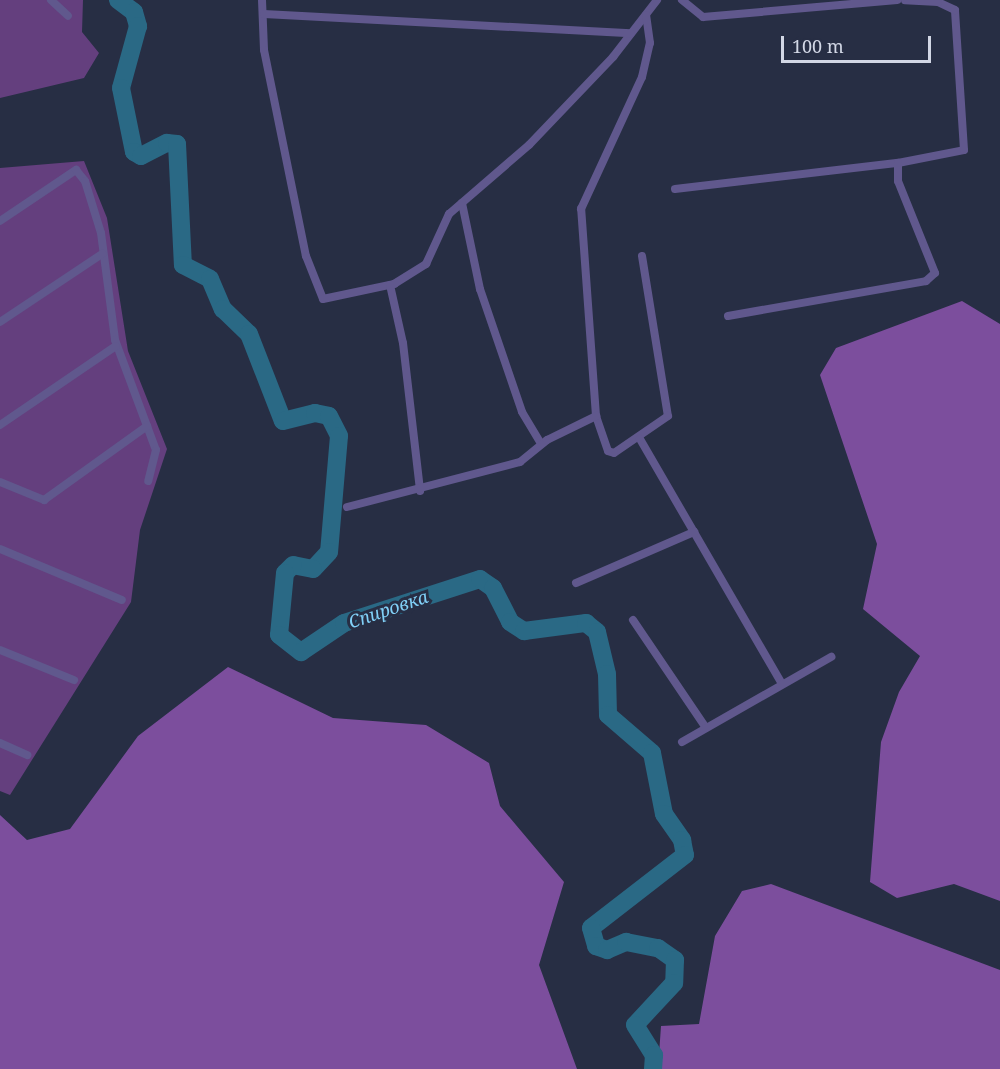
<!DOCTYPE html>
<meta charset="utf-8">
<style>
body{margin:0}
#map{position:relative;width:1000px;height:1069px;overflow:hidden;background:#272e44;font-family:"Noto Serif",serif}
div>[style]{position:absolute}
.green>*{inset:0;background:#643f7e}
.forest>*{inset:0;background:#7c4e9d}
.river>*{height:18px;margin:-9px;padding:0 9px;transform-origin:9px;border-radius:9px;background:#2a6985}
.street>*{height:8px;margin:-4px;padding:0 4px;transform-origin:4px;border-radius:4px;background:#60588d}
span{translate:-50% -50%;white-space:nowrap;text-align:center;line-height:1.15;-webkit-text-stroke:6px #272e44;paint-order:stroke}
.water-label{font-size:18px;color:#81d0f7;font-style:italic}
.scale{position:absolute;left:781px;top:36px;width:150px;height:27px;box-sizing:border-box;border:3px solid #d2d7e5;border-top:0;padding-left:8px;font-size:18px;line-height:21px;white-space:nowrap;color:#d2d7e5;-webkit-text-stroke:4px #272e44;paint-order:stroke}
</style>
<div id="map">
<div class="green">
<div style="clip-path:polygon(0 0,83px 0,82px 32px,99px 53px,84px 78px,0 98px)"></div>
<div style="clip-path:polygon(84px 161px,107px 218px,128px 351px,167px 449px,140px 530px,131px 602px,10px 795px,0 791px,0 168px)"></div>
</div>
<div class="forest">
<div style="clip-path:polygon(962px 301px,1000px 324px,1000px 901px,954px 884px,897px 898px,870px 882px,881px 742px,899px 692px,920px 656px,863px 609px,877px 544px,820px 375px,836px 348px)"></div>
<div style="clip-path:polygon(228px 667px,333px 718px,426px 725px,489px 763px,500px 806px,564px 882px,539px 965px,577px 1069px,0 1069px,0 815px,27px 840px,70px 829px,138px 736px)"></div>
<div style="clip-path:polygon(771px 884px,1000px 970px,1000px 1069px,658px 1069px,661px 1026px,699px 1024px,715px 936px,742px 891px)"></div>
</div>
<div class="river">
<div style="left:118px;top:0;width:20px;rotate:37deg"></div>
<div style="left:134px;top:12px;width:15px;rotate:74deg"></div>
<div style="left:138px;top:26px;width:64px;rotate:105.3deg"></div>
<div style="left:121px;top:88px;width:65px;rotate:78.5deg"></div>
<div style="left:134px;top:152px;width:8px;rotate:30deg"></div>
<div style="left:141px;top:156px;width:29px;rotate:-27deg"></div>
<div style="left:167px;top:143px;width:10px;rotate:6deg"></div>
<div style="left:177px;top:144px;width:121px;rotate:87.2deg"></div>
<div style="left:183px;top:265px;width:30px;rotate:27deg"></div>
<div style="left:210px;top:279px;width:33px;rotate:67deg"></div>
<div style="left:223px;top:309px;width:36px;rotate:44deg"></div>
<div style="left:249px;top:334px;width:93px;rotate:68.7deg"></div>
<div style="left:283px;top:421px;width:33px;rotate:-14deg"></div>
<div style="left:315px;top:413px;width:14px;rotate:12deg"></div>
<div style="left:329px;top:416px;width:22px;rotate:63deg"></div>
<div style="left:339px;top:436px;width:116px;rotate:94.9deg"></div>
<div style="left:329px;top:552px;width:23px;rotate:133deg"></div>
<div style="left:313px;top:569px;width:20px;rotate:-169deg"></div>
<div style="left:293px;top:565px;width:11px;rotate:135deg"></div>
<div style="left:285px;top:573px;width:62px;rotate:95.5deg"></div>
<div style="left:279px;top:635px;width:28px;rotate:38deg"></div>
<div style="left:301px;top:652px;width:52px;rotate:-34deg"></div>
<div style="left:344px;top:623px;width:143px;rotate:-17.9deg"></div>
<div style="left:480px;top:579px;width:16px;rotate:35deg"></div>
<div style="left:493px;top:588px;width:38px;rotate:63deg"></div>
<div style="left:510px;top:622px;width:17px;rotate:33deg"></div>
<div style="left:524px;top:631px;width:63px;rotate:-7.4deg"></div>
<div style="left:586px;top:623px;width:14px;rotate:39deg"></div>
<div style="left:597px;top:632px;width:43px;rotate:76.6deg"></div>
<div style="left:607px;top:674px;width:41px;rotate:88.6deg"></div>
<div style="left:608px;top:715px;width:58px;rotate:40.8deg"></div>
<div style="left:652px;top:753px;width:62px;rotate:78.9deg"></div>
<div style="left:664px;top:814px;width:32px;rotate:55deg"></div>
<div style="left:682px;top:840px;width:15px;rotate:79deg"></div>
<div style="left:685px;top:855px;width:119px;rotate:142.2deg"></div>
<div style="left:591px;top:928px;width:19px;rotate:74deg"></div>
<div style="left:596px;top:946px;width:12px;rotate:20deg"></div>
<div style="left:607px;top:950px;width:21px;rotate:-23deg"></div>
<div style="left:626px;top:942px;width:33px;rotate:11deg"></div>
<div style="left:658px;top:948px;width:21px;rotate:35deg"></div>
<div style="left:675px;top:960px;width:23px;rotate:92deg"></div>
<div style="left:674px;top:983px;width:57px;rotate:132.9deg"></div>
<div style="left:635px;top:1025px;width:36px;rotate:58deg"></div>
<div style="left:654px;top:1055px;width:14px;rotate:94deg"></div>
</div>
<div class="street">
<div style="left:51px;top:0;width:23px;rotate:43deg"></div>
<div style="left:262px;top:0;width:50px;rotate:87.7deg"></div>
<div style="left:264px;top:50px;width:210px;rotate:78.5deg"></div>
<div style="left:306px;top:256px;width:46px;rotate:68.4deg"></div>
<div style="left:323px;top:299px;width:73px;rotate:-11.9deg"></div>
<div style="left:394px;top:284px;width:38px;rotate:-32deg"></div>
<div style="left:426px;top:264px;width:55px;rotate:-65.3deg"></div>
<div style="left:449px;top:214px;width:106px;rotate:-40.8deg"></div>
<div style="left:529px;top:145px;width:122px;rotate:-46.3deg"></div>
<div style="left:613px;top:57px;width:72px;rotate:-52.3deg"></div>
<div style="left:682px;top:0;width:27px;rotate:39deg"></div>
<div style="left:703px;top:17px;width:195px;rotate:-5deg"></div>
<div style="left:264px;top:14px;width:367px;rotate:3deg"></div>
<div style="left:675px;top:189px;width:225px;rotate:-6.7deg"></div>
<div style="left:898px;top:163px;width:67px;rotate:-11.1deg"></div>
<div style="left:964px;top:150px;width:140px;rotate:-93.7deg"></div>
<div style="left:955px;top:10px;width:19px;rotate:-155deg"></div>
<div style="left:938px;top:2px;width:33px;rotate:-177deg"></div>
<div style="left:462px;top:203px;width:88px;rotate:78.2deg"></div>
<div style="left:480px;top:289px;width:130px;rotate:71.1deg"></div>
<div style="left:522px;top:412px;width:37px;rotate:59deg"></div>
<div style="left:0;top:221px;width:92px;rotate:-33.9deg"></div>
<div style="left:76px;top:170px;width:14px;rotate:51deg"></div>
<div style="left:85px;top:181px;width:54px;rotate:72.9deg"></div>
<div style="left:101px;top:233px;width:108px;rotate:82.5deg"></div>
<div style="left:115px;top:340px;width:117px;rotate:69.6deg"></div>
<div style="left:156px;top:450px;width:32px;rotate:104deg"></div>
<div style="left:642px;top:256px;width:162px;rotate:80.8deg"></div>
<div style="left:668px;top:416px;width:65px;rotate:145.6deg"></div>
<div style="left:614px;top:453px;width:6px;rotate:-162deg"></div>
<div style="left:608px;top:451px;width:37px;rotate:-109deg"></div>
<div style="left:596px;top:416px;width:208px;rotate:-94.1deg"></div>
<div style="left:581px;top:209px;width:145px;rotate:-65.2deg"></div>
<div style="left:642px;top:77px;width:35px;rotate:-77deg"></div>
<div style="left:650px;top:43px;width:28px;rotate:-98deg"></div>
<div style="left:390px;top:285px;width:59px;rotate:77.4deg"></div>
<div style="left:403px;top:343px;width:149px;rotate:83.4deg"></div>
<div style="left:728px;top:316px;width:201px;rotate:-10deg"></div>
<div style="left:926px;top:281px;width:12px;rotate:-42deg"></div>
<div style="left:935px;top:273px;width:99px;rotate:-111.9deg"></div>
<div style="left:898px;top:181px;width:18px;rotate:-90deg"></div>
<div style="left:0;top:322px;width:123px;rotate:-33.7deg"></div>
<div style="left:0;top:425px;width:140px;rotate:-34.3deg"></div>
<div style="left:640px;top:439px;width:283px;rotate:59.9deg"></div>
<div style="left:0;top:482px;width:48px;rotate:22.2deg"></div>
<div style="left:44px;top:500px;width:127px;rotate:-35.7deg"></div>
<div style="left:347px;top:507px;width:179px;rotate:-14.6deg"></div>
<div style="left:520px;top:462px;width:35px;rotate:-39deg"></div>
<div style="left:547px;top:440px;width:55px;rotate:-26.1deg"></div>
<div style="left:0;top:549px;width:132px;rotate:22.7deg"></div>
<div style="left:576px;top:583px;width:129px;rotate:-23.4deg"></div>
<div style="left:633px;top:620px;width:130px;rotate:55.9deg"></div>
<div style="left:0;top:650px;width:80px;rotate:22.1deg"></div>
<div style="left:682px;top:742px;width:172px;rotate:-29.7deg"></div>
<div style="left:0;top:743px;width:30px;rotate:24deg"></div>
</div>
<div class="water-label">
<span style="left:388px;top:609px;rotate:-19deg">Спировка</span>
</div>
<div class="scale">100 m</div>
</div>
